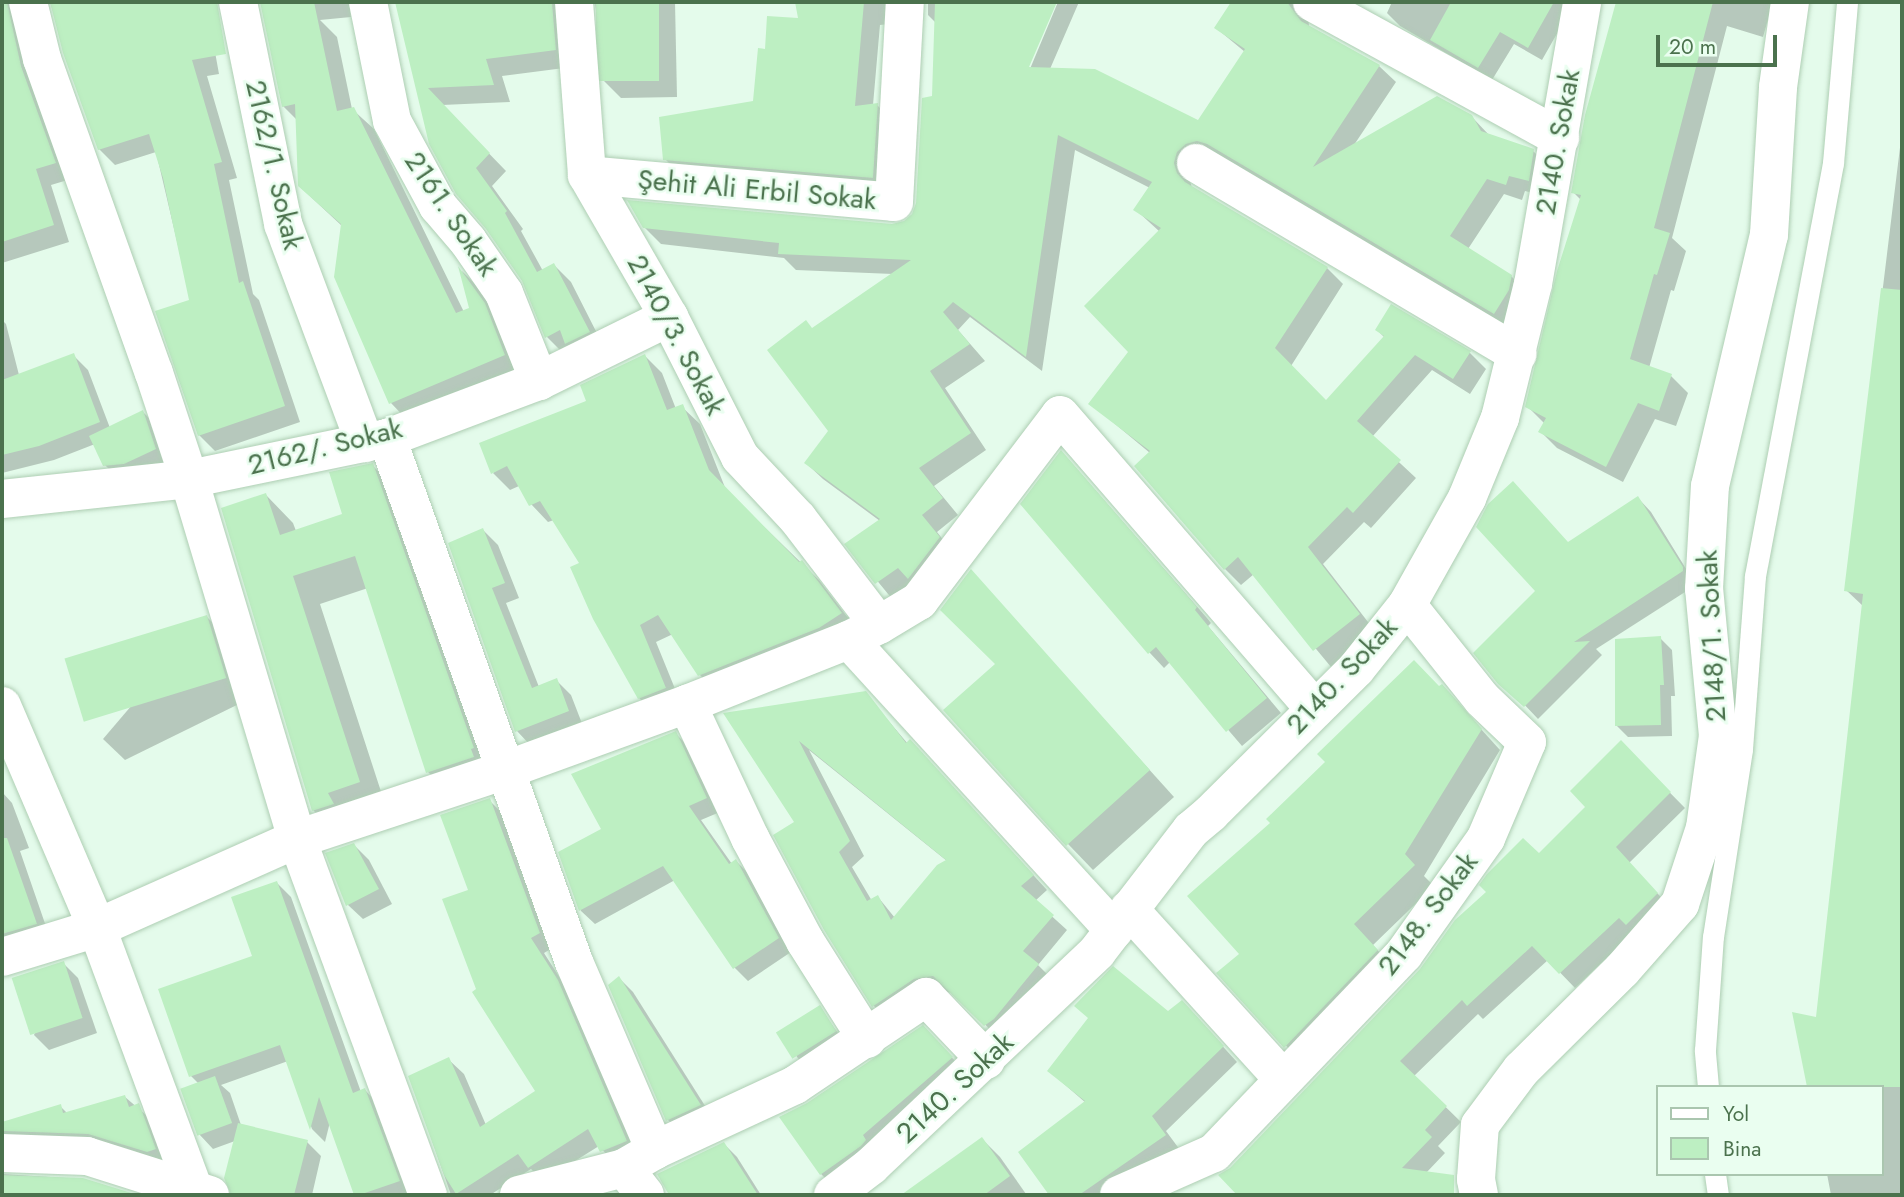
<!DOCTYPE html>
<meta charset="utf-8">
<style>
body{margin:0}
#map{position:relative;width:1904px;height:1197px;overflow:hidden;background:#e4fbeb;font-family:Jost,sans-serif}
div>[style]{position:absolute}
.shadow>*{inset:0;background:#0003;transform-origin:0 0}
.building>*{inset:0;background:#bdefc2;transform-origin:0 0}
.roads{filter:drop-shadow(0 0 2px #aeceb3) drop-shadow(0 0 2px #aeceb3)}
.lane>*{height:21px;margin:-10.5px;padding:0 10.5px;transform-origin:10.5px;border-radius:10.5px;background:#fff}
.street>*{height:38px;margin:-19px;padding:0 19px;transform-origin:19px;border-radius:19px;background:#fff}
.secondary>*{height:38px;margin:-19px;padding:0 19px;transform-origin:19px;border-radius:19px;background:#fff}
span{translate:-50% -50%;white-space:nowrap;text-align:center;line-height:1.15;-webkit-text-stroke:5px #eafef0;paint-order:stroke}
.street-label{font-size:28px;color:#4b724d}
.frame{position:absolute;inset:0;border:4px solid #4b724d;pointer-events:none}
.legend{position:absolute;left:1656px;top:1085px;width:228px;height:91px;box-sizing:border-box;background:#eafef0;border:2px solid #aac6af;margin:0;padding:9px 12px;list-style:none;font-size:21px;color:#4b724d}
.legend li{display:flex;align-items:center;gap:14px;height:35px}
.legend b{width:35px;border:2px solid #aac6af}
.scale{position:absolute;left:1656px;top:35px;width:121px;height:32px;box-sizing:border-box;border:4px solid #4b724d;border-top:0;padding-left:9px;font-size:21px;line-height:24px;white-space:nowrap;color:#4b724d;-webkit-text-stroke:5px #eafef0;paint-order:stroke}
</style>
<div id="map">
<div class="shadow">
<div style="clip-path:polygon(2px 2px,29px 2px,71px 179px,51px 185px,69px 242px,2px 263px)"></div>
<div style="clip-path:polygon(50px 2px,197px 2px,208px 13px,219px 74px,207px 76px,237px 178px,229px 180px,253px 294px,259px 300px,300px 422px,215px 451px,199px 435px,191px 301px,156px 152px,115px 165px,99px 149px)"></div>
<div style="clip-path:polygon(301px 2px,349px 2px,351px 17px,320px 20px,337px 37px,352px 109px,374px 129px,464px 312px,471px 309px,462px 271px,479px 288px,505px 326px,525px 376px,411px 424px,391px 403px,342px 226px,299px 186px,298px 121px,283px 106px)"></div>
<div style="clip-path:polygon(397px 2px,578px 2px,572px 67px,502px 76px,510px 102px,442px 105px,506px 171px,492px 186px,523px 229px,521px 231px,543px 271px,554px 265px,571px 282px,605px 349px,564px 354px,547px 337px,524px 280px,431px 143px)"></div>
<div style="clip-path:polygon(595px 2px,675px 2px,677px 97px,621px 98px,604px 81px)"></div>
<div style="clip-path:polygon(796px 2px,896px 2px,899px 23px,880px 25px,873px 105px,877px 105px,894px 122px,890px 194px,682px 176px,665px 159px,755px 102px,766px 51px,800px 20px)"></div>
<div style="clip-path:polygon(928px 2px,1054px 2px,1024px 74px,1027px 76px,1058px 2px,1079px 2px,1050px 69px,1198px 122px,1245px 52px,1216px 28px,1233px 2px,1297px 2px,1308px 12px,1309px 27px,1379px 66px,1396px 82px,1354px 145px,1471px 116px,1490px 136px,1533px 151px,1550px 167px,1545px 196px,1525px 191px,1522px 200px,1504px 194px,1468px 249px,1511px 276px,1528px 293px,1511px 329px,1190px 181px,1192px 188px,1327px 268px,1343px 284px,1291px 366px,1326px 402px,1385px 338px,1377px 330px,1470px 353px,1486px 369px,1470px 394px,1432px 370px,1372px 437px,1416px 478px,1371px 528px,1364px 522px,1323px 564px,1375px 631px,1331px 667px,1254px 574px,1241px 585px,1225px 569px,1136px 467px,1150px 453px,1091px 404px,1130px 352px,1160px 232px,1136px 210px,1150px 188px,1075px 150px,1042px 371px,970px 317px,958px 330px,985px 361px,945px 388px,986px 450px,934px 486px,958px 515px,937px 532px,955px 555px,893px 600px,847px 544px,880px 521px,823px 479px,806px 463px,830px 430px,813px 329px,893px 274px,796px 270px,784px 258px,661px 244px,644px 227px,904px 224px,913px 216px,918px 204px,934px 98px,936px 23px,928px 15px)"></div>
<div style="clip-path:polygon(1392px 2px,1575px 2px,1542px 60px,1514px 44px,1492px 80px,1400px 26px,1387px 13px)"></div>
<div style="clip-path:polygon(1617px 2px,1773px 2px,1763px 37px,1727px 26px,1672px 238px,1686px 251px,1674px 291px,1671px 290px,1649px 368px,1671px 376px,1688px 393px,1676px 426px,1655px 419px,1623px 482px,1557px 448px,1540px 431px,1545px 424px,1527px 406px,1581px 200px,1573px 192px,1586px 115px)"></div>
<div style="clip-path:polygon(1902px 131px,1902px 1195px,1831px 1195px,1827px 1174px,1881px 1174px,1881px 1087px,1818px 1019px,1864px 607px,1846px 590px)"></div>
<div style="clip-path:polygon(2px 320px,6px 324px,19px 375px,73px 355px,88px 370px,110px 428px,143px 412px,158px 427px,170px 464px,120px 480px,105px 465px,95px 444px,54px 460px,2px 473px)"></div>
<div style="clip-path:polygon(645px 356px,662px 373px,676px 409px,682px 407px,700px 424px,726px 490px,819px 580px,858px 631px,717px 693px,700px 675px,673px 634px,656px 642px,682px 706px,657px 715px,639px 698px,581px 564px,554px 520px,548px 522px,531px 504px,519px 486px,510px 490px,493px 473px)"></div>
<div style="clip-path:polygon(372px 465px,400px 493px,501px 785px,456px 800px,428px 772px,368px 588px,320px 604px,387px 810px,341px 838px,313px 810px,266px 495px,293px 523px,296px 531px,344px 515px)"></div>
<div style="clip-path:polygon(1075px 467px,1207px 618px,1211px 623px,1208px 626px,1281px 713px,1242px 746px,1170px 662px,1164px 668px,1150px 653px,1022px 504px)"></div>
<div style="clip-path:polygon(1638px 498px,1651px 512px,1696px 585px,1596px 649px,1602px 655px,1538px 719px,1475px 653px,1538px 591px,1568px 543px)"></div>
<div style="clip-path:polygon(483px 530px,498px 545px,519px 598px,506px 603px,539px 687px,556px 680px,571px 695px,583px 726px,531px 746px,517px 731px,450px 544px)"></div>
<div style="clip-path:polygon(971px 572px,1174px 797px,1093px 870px,1068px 844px,997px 664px)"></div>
<div style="clip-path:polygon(207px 617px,228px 638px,247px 700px,125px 760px,103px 739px)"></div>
<div style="clip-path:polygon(1660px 638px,1672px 650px,1675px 696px,1671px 696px,1672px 736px,1628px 737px,1616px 725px)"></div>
<div style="clip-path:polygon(1442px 686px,1500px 750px,1424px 876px,1434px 886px,1373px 945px,1396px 971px,1305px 1066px,1219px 973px,1241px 954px,1272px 823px,1328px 763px)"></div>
<div style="clip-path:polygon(evenodd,865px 693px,908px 744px,924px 756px,1047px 890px,1035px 901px,1067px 930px,1038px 965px,1052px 979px,999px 1039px,957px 995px,939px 989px,888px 1020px,874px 1006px,796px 823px,726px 715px,865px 693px,809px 750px,947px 861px,895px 918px,878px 897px,872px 901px,852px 867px,864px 856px,809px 750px)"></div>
<div style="clip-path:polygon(675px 733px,689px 747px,720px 812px,701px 820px,732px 864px,736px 861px,750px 875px,791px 952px,748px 981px,734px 967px,675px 880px,595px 924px,581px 911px,560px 853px,603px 830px)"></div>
<div style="clip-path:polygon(1621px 743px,1685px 808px,1629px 863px,1672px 909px,1635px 931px,1575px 988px,1548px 960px,1483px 1019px,1478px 1014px,1414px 1076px,1461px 1122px,1438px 1146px,1445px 1153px,1426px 1173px,1446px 1189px,1445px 1195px,1239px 1195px,1221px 1175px,1231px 1169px,1588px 807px)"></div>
<div style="clip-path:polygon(2px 792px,12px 803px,29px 848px,20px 851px,50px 938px,2px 938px)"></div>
<div style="clip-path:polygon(489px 800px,504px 815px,554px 947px,544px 953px,572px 997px,640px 1155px,616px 1165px,599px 1146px,543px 1181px,531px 1169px,490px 1195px,451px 1195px,410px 1077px,449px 1060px,464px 1074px,486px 1125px,538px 1092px,478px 990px,470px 891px)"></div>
<div style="clip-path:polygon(354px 845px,369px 860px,392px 904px,363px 919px,348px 905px)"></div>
<div style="clip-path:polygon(277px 883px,291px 897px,361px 1092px,365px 1090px,379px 1105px,413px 1195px,356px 1195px,330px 1122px,325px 1142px,312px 1129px,288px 1061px,221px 1085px,230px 1093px,241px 1125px,307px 1142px,321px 1156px,312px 1195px,233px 1195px,235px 1141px,213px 1149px,199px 1134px,199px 1084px,191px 1076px,255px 957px)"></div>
<div style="clip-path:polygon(63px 963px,78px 978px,97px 1033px,49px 1050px,34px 1035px)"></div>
<div style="clip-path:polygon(619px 978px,633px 992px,714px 1120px,682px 1134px,668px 1120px)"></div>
<div style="left:819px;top:1007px;width:39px;height:47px;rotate:54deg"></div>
<div style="clip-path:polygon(1168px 1014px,1196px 1017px,1237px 1062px,1166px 1131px,1180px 1150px,1116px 1195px,1051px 1195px,1020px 1152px,1086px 1103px,1049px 1071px,1089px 1019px)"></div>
<div style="clip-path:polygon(923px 1028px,967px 1073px,836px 1188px,821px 1174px,808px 1105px)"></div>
<div style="clip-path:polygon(125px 1097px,152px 1120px,169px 1164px,2px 1152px,2px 1124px,60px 1106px,68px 1114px)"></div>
<div style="clip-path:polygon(982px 1139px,1000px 1157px,1026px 1194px,904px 1195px)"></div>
<div style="clip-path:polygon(724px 1144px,737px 1157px,761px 1195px,672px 1195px,659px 1175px)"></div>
<div style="clip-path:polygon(2px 1174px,83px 1179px,133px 1195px,2px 1195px)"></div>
</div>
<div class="building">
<div style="clip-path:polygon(2px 2px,7px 2px,21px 66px,56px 163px,36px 169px,54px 225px,2px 242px)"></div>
<div style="clip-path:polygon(50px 2px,217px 2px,226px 54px,192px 60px,222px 162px,214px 164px,239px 283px,243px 281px,285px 406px,198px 436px,155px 311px,189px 300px,163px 178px,149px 134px,98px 150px,63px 53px)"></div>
<div style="clip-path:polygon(260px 2px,314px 2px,337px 111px,354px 107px,456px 313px,469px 308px,458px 266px,485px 303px,505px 355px,389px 404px,334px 277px,341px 224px,298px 186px,295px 104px,282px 107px)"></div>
<div style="clip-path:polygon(395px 2px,552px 2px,556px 50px,486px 59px,494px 85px,428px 88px,490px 153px,476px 168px,507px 211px,505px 213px,537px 272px,554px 263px,590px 332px,565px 344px,560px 330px,545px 338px,522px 281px,486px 229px,456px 194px,429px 144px)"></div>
<div style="left:596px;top:2px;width:63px;height:79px"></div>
<div style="clip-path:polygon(795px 2px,864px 2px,855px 106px,878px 103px,873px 178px,663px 160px,659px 117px,753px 101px,758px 48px,765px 49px,767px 16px,798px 18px)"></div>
<div style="clip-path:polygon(935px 2px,1057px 2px,1029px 67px,1095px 69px,1198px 120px,1245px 49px,1214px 28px,1231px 2px,1287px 2px,1301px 21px,1380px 65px,1313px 167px,1437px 96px,1472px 115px,1481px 131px,1534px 149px,1529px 181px,1509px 176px,1506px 185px,1487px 179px,1450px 236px,1512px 275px,1509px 290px,1494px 314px,1207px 144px,1197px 141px,1186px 144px,1177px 152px,1174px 163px,1177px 173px,1185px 182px,1328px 267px,1275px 348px,1326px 400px,1384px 336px,1375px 330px,1391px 304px,1471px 351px,1453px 379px,1415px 355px,1357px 421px,1401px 460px,1353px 513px,1347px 507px,1308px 547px,1360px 614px,1313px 651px,1238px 557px,1224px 570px,1134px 466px,1150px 451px,1088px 404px,1128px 352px,1084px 306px,1161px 228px,1133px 210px,1152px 182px,1058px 135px,1026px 357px,953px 302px,943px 312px,970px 344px,930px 371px,971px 433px,919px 468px,943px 498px,922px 515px,940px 537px,908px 579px,898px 568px,875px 584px,844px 544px,880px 519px,804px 463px,828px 431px,767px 350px,806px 320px,812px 328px,911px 260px,778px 254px,779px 243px,643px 228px,627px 200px,892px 224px,904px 221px,912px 214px,916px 203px,922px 98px,932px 96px)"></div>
<div style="clip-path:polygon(1446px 2px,1554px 2px,1528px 48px,1500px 32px,1478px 68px,1430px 40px,1450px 4px)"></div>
<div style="clip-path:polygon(1616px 2px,1713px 2px,1654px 228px,1670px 233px,1657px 275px,1654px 274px,1630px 359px,1672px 374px,1659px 411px,1638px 403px,1606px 467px,1538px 432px,1546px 418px,1525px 407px,1557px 271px,1581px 195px,1571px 193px,1585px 115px)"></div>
<div style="clip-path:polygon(1881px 288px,1902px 290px,1902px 1087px,1807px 1087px,1792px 1012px,1816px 1017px,1863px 594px,1844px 591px)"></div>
<div style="clip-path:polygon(74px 353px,100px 422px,39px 446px,2px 455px,2px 380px)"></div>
<div style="clip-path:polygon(645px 354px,667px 410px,683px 404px,709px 470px,799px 562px,802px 560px,842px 613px,819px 628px,698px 676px,658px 615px,640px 625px,666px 688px,638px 699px,593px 619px,570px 567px,579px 563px,540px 501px,529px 506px,507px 466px,491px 474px,479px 443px,586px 401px,580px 385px)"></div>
<div style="clip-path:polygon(143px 410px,156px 449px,124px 464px,103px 466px,89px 436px)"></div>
<div style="clip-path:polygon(1061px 450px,1192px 601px,1197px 607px,1195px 610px,1267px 698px,1226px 732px,1156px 647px,1148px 654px,1020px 504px)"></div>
<div style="clip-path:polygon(373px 463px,474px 748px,471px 749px,474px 757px,426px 773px,355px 556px,293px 576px,360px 782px,328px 793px,334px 804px,312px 811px,221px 508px,266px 493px,280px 535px,342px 514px,329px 472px)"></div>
<div style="clip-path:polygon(1513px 481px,1568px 542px,1638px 496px,1683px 567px,1683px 571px,1574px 642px,1590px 641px,1524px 707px,1498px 684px,1473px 653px,1535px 591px,1476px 527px,1488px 504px)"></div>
<div style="clip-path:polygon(483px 528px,505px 583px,492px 588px,532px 688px,557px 678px,569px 711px,515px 732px,448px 543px)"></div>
<div style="clip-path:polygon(971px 569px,1150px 770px,1066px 846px,943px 710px,995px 664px,940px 610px)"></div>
<div style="left:207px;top:615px;width:66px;height:149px;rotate:73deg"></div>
<div style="clip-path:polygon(1661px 636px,1664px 685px,1660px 685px,1661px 725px,1615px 726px,1615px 639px)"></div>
<div style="clip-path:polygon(1414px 660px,1439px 686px,1442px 684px,1482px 729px,1405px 854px,1415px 865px,1354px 924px,1378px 950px,1284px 1048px,1216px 973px,1239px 954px,1187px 896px,1270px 823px,1266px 819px,1325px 762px,1317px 754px)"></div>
<div style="clip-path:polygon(evenodd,866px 691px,906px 743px,910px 739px,1034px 875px,1021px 886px,1054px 915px,1023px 951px,1039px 964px,994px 1019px,984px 1026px,933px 976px,914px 979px,872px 1007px,824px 930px,773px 835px,794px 822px,723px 713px,866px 691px,799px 741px,946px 860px,937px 865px,891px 920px,878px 895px,867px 901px,839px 852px,850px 841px,799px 741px)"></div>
<div style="clip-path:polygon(676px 731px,707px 798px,689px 806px,729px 864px,736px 859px,779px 938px,733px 969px,663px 866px,579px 911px,558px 852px,601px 829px,571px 774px)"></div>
<div style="clip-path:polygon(1621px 740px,1671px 792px,1616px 847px,1658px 893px,1626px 925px,1619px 918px,1559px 974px,1532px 946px,1467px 1006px,1462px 1000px,1400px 1061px,1447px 1106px,1425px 1130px,1432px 1137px,1402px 1168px,1454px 1175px,1454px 1195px,1237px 1195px,1218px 1175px,1230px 1168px,1420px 969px,1455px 920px,1486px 892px,1479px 885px,1487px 874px,1523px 838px,1539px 853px,1585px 807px,1570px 791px)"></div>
<div style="clip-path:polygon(490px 798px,540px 933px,531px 938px,558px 980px,627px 1141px,600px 1152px,588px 1129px,528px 1168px,518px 1154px,456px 1194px,444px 1175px,408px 1076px,449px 1057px,480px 1127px,535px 1091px,472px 992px,476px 989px,442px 899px,468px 890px,440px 815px)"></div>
<div style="clip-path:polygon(2px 838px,7px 838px,37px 924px,2px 934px)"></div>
<div style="clip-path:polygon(354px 843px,379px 889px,346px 906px,325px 853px)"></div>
<div style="clip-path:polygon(277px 881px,353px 1093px,365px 1088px,400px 1181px,359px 1195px,354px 1195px,319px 1097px,310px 1130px,280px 1045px,189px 1077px,158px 989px,252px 956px,231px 897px)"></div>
<div style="left:64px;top:961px;width:60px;height:55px;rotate:72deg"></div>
<div style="clip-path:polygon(1113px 966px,1168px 1011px,1182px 1000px,1224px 1046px,1152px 1116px,1166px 1135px,1079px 1195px,1049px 1195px,1018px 1152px,1085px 1101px,1047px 1071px,1088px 1018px,1074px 1006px)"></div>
<div style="clip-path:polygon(619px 976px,701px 1105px,666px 1121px,608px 985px)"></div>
<div style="left:820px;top:1005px;width:31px;height:52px;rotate:58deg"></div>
<div style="clip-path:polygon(923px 1025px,953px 1057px,863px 1135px,866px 1140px,861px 1146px,820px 1175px,779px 1117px,807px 1103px)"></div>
<div style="left:215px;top:1076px;width:50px;height:37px;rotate:70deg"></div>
<div style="clip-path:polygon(125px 1095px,129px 1107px,139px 1103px,156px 1149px,147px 1152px,88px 1134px,2px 1131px,2px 1122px,61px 1104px,63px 1113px)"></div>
<div style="clip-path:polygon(238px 1123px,308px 1140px,294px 1195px,231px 1195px,224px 1178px)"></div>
<div style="clip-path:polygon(982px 1137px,1010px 1176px,984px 1195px,901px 1195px)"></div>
<div style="clip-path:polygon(724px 1142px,758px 1195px,669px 1195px,657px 1174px)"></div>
<div style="clip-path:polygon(2px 1175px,83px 1178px,138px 1195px,2px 1195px)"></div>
</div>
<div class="roads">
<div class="lane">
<div style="left:1708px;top:1087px;width:37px;rotate:-95deg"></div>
<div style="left:1705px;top:1050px;width:113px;rotate:-86deg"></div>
<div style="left:1713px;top:937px;width:190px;rotate:-81.2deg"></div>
<div style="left:1742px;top:749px;width:173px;rotate:-85.7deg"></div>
<div style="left:1755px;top:576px;width:420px;rotate:-79.3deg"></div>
<div style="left:1833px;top:163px;width:162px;rotate:-85deg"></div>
<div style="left:1715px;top:1174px;width:21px;rotate:82deg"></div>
</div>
<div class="street">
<div style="left:28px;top:2px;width:59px;rotate:76.2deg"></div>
<div style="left:42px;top:59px;width:333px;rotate:70.4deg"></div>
<div style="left:154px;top:373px;width:112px;rotate:71.7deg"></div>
<div style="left:189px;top:479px;width:376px;rotate:73.3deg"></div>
<div style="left:297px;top:839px;width:379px;rotate:69.8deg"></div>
<div style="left:238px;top:2px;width:227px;rotate:78.5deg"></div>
<div style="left:283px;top:224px;width:234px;rotate:69.5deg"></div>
<div style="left:368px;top:2px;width:121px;rotate:78.6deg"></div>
<div style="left:392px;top:121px;width:97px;rotate:61.6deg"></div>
<div style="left:438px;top:206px;width:46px;rotate:49.4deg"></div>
<div style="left:468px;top:241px;width:63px;rotate:55.3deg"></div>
<div style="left:504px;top:293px;width:95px;rotate:68.3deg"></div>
<div style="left:574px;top:2px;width:173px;rotate:85.7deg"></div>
<div style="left:587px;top:175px;width:164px;rotate:60deg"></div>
<div style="left:669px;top:317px;width:157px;rotate:63.1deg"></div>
<div style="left:740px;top:457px;width:85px;rotate:46.9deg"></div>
<div style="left:798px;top:519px;width:133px;rotate:52.6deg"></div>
<div style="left:1312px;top:2px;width:283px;rotate:28.7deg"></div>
<div style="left:1196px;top:163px;width:374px;rotate:30.7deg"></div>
<div style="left:587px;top:175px;width:308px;rotate:5deg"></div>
<div style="left:894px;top:202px;width:200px;rotate:-86.9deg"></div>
<div style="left:387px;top:438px;width:556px;rotate:70.36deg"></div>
<div style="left:574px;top:962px;width:205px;rotate:66.7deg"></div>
<div style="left:2px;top:499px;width:188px;rotate:-6.1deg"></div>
<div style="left:189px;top:479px;width:202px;rotate:-11.7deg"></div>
<div style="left:387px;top:438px;width:162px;rotate:-20.6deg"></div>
<div style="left:539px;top:381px;width:145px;rotate:-26.2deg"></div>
<div style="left:849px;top:640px;width:393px;rotate:47.6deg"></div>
<div style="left:687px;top:704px;width:148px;rotate:64.8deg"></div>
<div style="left:750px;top:838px;width:117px;rotate:61.9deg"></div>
<div style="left:805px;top:941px;width:116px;rotate:57.7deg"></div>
<div style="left:2px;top:706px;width:241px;rotate:66.8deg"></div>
<div style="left:97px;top:928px;width:219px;rotate:-24deg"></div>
<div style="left:297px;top:839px;width:217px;rotate:-18.3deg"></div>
<div style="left:503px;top:771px;width:196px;rotate:-20deg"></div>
<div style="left:687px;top:704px;width:174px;rotate:-21.6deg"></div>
<div style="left:849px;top:640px;width:34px;rotate:-27deg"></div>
<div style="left:879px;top:625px;width:47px;rotate:-31deg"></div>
<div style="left:919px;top:601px;width:233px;rotate:-52.8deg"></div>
<div style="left:1060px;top:415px;width:389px;rotate:49.1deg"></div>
<div style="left:1129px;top:909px;width:229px;rotate:47.8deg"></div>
<div style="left:2px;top:957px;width:99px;rotate:-17deg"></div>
<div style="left:97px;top:928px;width:279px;rotate:69.7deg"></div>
<div style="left:2px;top:1153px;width:85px;rotate:2deg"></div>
<div style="left:87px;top:1156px;width:129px;rotate:17.6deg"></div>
<div style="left:624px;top:1168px;width:34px;rotate:52deg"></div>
<div style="left:519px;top:1195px;width:108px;rotate:-14.4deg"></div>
<div style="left:624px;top:1168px;width:36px;rotate:-30deg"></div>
<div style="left:655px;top:1150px;width:154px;rotate:-24.9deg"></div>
<div style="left:795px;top:1085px;width:158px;rotate:-33.9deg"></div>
<div style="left:926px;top:997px;width:87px;rotate:46.4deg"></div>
<div style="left:1119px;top:1195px;width:104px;rotate:-23.9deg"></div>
<div style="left:1214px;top:1153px;width:275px;rotate:-46.3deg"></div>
<div style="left:1404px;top:954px;width:142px;rotate:-54.7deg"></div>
<div style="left:1486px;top:838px;width:104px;rotate:-66.9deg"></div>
<div style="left:1527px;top:742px;width:62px;rotate:-136.3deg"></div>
<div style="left:1482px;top:699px;width:120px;rotate:-128.6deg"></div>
<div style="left:1479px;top:1195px;width:16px;rotate:-101deg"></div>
<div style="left:1476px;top:1179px;width:54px;rotate:-85.8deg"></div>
<div style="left:1480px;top:1125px;width:69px;rotate:-53.3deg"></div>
<div style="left:1521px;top:1070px;width:142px;rotate:-44.7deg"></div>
<div style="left:1622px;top:970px;width:88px;rotate:-48.7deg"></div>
<div style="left:1680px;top:904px;width:80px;rotate:-71.8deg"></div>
<div style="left:1705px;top:828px;width:93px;rotate:-82deg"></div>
<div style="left:1718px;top:736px;width:148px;rotate:-95.4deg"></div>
<div style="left:1704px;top:589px;width:103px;rotate:-86.7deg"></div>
<div style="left:1710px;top:486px;width:258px;rotate:-76.8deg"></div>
<div style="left:1769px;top:235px;width:148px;rotate:-86.5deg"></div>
<div style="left:1778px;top:87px;width:86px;rotate:-82deg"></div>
</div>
<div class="secondary">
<div style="left:833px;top:1195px;width:48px;rotate:-37.3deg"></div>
<div style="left:871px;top:1166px;width:311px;rotate:-43.4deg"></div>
<div style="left:1097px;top:952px;width:154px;rotate:-52.4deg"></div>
<div style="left:1191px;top:830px;width:26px;rotate:-40deg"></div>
<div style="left:1211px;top:813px;width:204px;rotate:-44.8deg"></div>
<div style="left:1356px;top:669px;width:82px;rotate:-51.4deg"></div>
<div style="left:1407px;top:605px;width:123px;rotate:-60.7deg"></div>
<div style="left:1467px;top:498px;width:87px;rotate:-67.6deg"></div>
<div style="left:1500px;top:418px;width:138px;rotate:-76.2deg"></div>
<div style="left:1533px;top:284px;width:286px;rotate:-80.1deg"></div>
</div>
</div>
<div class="street-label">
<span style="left:1558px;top:142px;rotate:-80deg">2140. Sokak</span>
<span style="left:274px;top:165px;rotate:77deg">2162/1. Sokak</span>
<span style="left:757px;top:190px;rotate:5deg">Şehit Ali Erbil Sokak</span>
<span style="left:451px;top:214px;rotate:56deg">2161. Sokak</span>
<span style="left:676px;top:335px;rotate:62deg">2140/3. Sokak</span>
<span style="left:325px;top:447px;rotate:-14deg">2162/. Sokak</span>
<span style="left:1712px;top:636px;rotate:-93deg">2148/1. Sokak</span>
<span style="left:1342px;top:676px;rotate:-47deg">2140. Sokak</span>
<span style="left:1428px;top:914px;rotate:-53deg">2148. Sokak</span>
<span style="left:955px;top:1088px;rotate:-43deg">2140. Sokak</span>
</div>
<div class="frame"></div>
<ul class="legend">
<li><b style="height:9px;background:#fff"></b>Yol</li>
<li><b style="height:19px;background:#bdefc2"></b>Bina</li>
</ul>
<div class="scale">20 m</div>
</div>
